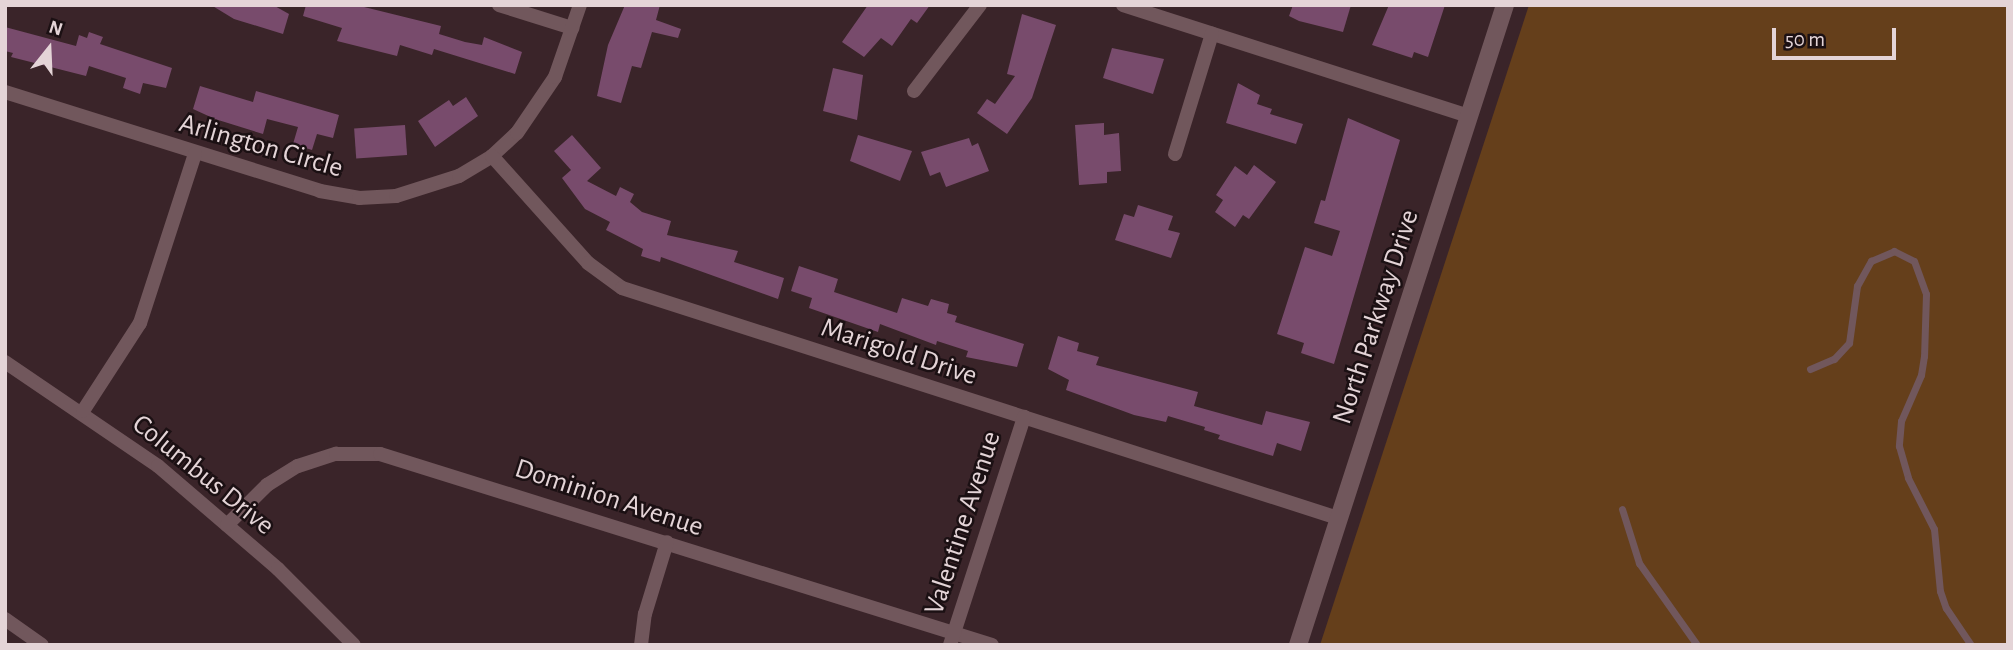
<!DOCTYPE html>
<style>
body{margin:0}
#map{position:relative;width:2013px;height:650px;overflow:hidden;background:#3a2429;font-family:"Alegreya Sans",sans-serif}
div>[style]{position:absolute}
.green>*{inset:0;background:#653f1b}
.building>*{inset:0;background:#784b6c;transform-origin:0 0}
.service>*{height:7px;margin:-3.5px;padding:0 3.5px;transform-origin:3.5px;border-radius:3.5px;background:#71575c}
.minor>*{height:14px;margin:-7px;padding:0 7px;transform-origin:7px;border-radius:7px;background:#71575c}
.secondary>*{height:18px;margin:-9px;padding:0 9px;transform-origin:9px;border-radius:9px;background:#71575c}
span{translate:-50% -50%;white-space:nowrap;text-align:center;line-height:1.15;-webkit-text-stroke:5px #1b1013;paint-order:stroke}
.street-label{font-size:28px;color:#e4d4d7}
.frame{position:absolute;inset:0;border:7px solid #e4d4d7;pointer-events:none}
.north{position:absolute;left:14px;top:14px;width:70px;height:70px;-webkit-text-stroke:5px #1b1013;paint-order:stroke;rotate:18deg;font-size:19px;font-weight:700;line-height:28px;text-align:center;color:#e4d4d7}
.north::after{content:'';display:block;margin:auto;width:24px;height:32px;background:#e4d4d7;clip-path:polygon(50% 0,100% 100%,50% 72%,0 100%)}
.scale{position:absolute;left:1772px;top:28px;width:124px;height:32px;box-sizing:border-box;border:4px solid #e4d4d7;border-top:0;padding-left:9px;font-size:21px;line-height:24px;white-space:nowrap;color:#e4d4d7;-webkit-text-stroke:5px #1b1013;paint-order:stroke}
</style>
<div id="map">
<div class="green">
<div style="clip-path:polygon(1529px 5px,2008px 5px,2008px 645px,1320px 645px)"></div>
</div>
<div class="building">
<div style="clip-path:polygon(211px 5px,273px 5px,289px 14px,283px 34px,234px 19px)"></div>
<div style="clip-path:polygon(306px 5px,356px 5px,441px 26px,439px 34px,465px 42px,482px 45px,484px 37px,522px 52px,515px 74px,434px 49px,432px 55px,400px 45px,397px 56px,337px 41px,342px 28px,303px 16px)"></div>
<div style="clip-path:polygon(625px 5px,660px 5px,656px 20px,681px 29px,678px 38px,652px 32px,641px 68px,632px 66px,621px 103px,597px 96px,608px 45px)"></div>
<div style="clip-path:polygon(868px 5px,930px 5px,917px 23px,911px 19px,892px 46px,881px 38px,864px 57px,842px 42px)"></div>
<div style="clip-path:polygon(1293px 5px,1351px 5px,1343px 32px,1299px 21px,1289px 16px)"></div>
<div style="clip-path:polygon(1389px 5px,1445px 5px,1428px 57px,1414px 52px,1412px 58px,1372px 45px)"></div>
<div style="clip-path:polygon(1022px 14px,1056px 25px,1032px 98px,1007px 134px,977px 113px,987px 99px,995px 104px,1015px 76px,1007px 74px)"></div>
<div style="clip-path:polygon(5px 27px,76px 46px,79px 35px,87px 38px,89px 32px,103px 37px,100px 44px,172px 68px,166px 88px,143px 83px,140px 94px,123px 88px,126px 78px,89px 66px,86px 76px,11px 57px,13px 53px,5px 51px)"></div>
<div style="clip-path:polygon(1112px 48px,1164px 59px,1153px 94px,1103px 78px)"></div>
<div style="clip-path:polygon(833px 68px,863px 75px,857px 120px,823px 111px)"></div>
<div style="clip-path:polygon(1238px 83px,1260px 95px,1257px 104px,1272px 109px,1270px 114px,1303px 124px,1296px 144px,1226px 123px)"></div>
<div style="clip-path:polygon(200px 86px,253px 102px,256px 91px,339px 115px,333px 138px,317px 134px,312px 150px,293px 144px,298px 127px,267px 119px,263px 134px,215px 119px,193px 109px)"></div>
<div style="clip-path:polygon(466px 97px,478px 116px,435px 147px,418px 121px,449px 100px,453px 106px)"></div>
<div style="clip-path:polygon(1348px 118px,1400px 140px,1334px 364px,1301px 353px,1304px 343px,1277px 334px,1305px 247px,1332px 256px,1340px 231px,1314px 223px,1321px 200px,1325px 201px)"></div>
<div style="clip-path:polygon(1104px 123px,1104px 135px,1119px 133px,1121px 171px,1107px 172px,1107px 183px,1079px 185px,1075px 125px)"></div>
<div style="left:405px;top:125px;width:30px;height:51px;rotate:86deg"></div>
<div style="clip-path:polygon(572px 135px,601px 168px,587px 181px,616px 196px,620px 187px,634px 194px,630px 202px,642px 212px,671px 221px,667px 235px,738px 251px,734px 262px,784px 278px,778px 299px,661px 257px,660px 262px,641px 256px,643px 249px,606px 230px,610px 222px,585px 209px,562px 178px,571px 170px,554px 151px)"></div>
<div style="clip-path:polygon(858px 135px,912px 151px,900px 181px,850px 161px)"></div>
<div style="clip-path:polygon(969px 138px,972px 146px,978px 143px,989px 171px,946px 187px,940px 172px,930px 176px,921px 152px)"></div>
<div style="clip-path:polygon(1254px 165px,1276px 182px,1249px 219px,1243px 215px,1235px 227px,1215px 212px,1223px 200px,1216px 195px,1235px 166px,1247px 175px)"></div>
<div style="clip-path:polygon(1138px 205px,1173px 216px,1168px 230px,1180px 233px,1171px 258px,1115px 240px,1124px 214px,1134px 217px)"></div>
<div style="clip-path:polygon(799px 266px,838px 279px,834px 292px,897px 313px,902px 298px,928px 306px,931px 299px,949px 304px,947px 313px,957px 316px,955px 322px,1024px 344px,1017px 367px,966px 357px,968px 351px,937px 341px,936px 345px,880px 324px,878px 332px,809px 308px,812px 298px,791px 291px)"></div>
<div style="clip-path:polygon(1058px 336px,1079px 343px,1077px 351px,1099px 357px,1096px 365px,1198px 392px,1194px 406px,1262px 425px,1266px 411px,1310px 422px,1301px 451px,1277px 443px,1273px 456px,1218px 439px,1220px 435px,1204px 430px,1205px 427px,1168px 416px,1166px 422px,1134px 415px,1066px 390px,1069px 380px,1048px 369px)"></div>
</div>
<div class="service">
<div style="left:1810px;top:369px;width:26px;rotate:-23deg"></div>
<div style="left:1834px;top:359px;width:22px;rotate:-47deg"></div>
<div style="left:1849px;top:343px;width:58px;rotate:-82deg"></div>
<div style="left:1857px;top:286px;width:29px;rotate:-61deg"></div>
<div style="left:1871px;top:261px;width:25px;rotate:-23deg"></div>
<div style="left:1894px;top:251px;width:22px;rotate:27deg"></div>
<div style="left:1914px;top:261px;width:35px;rotate:70deg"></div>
<div style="left:1926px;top:294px;width:62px;rotate:91.8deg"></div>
<div style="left:1924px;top:356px;width:19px;rotate:99deg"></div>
<div style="left:1921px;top:375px;width:50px;rotate:113.5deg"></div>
<div style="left:1901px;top:421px;width:25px;rotate:95deg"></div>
<div style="left:1899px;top:446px;width:33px;rotate:74deg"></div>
<div style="left:1908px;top:478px;width:57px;rotate:63deg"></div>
<div style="left:1934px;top:529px;width:62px;rotate:84.5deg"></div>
<div style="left:1940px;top:591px;width:18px;rotate:71deg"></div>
<div style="left:1946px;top:608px;width:45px;rotate:56deg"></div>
<div style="left:1622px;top:509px;width:57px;rotate:72.5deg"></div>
<div style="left:1639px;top:563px;width:100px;rotate:54.7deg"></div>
</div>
<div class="minor">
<div style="left:499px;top:5px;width:77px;rotate:17.5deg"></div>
<div style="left:1123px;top:5px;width:363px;rotate:17.8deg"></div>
<div style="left:914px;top:91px;width:108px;rotate:-52.5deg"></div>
<div style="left:5px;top:92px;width:330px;rotate:17.4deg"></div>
<div style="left:320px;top:191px;width:40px;rotate:10deg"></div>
<div style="left:359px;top:198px;width:37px;rotate:-3deg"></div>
<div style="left:396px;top:196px;width:66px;rotate:-17.6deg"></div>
<div style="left:459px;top:176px;width:39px;rotate:-31deg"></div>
<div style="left:492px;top:156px;width:34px;rotate:-43deg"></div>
<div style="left:517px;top:133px;width:68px;rotate:-55.8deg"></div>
<div style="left:555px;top:77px;width:76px;rotate:-70.9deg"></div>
<div style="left:1175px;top:154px;width:126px;rotate:-72.9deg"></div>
<div style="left:492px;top:156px;width:144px;rotate:48.1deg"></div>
<div style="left:588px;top:263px;width:42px;rotate:36.3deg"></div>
<div style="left:622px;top:288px;width:752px;rotate:17.81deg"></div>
<div style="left:5px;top:362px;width:185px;rotate:34.2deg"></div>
<div style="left:158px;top:466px;width:158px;rotate:40.6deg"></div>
<div style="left:278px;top:569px;width:107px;rotate:45deg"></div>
<div style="left:83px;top:411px;width:105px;rotate:-57.1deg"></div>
<div style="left:140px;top:323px;width:178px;rotate:-72deg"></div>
<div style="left:227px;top:525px;width:57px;rotate:-45deg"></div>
<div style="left:267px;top:485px;width:36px;rotate:-32deg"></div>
<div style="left:298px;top:466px;width:40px;rotate:-18deg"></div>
<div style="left:336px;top:454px;width:44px"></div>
<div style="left:380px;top:454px;width:641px;rotate:17.33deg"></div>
<div style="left:5px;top:619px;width:45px;rotate:35.1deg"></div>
<div style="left:641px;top:645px;width:31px;rotate:-83deg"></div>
<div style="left:645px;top:614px;width:75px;rotate:-73deg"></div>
<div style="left:950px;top:645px;width:240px;rotate:-72deg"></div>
</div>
<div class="secondary">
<div style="left:1298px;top:645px;width:673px;rotate:-72.08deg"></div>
</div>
<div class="street-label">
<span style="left:261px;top:146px;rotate:16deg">Arlington Circle</span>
<span style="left:1376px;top:317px;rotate:-72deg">North Parkway Drive</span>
<span style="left:899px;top:352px;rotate:18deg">Marigold Drive</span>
<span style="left:203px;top:475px;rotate:39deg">Columbus Drive</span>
<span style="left:609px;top:498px;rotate:18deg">Dominion Avenue</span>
<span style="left:963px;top:523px;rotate:-72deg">Valentine Avenue</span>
</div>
<div class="frame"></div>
<div class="north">N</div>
<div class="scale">50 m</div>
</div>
